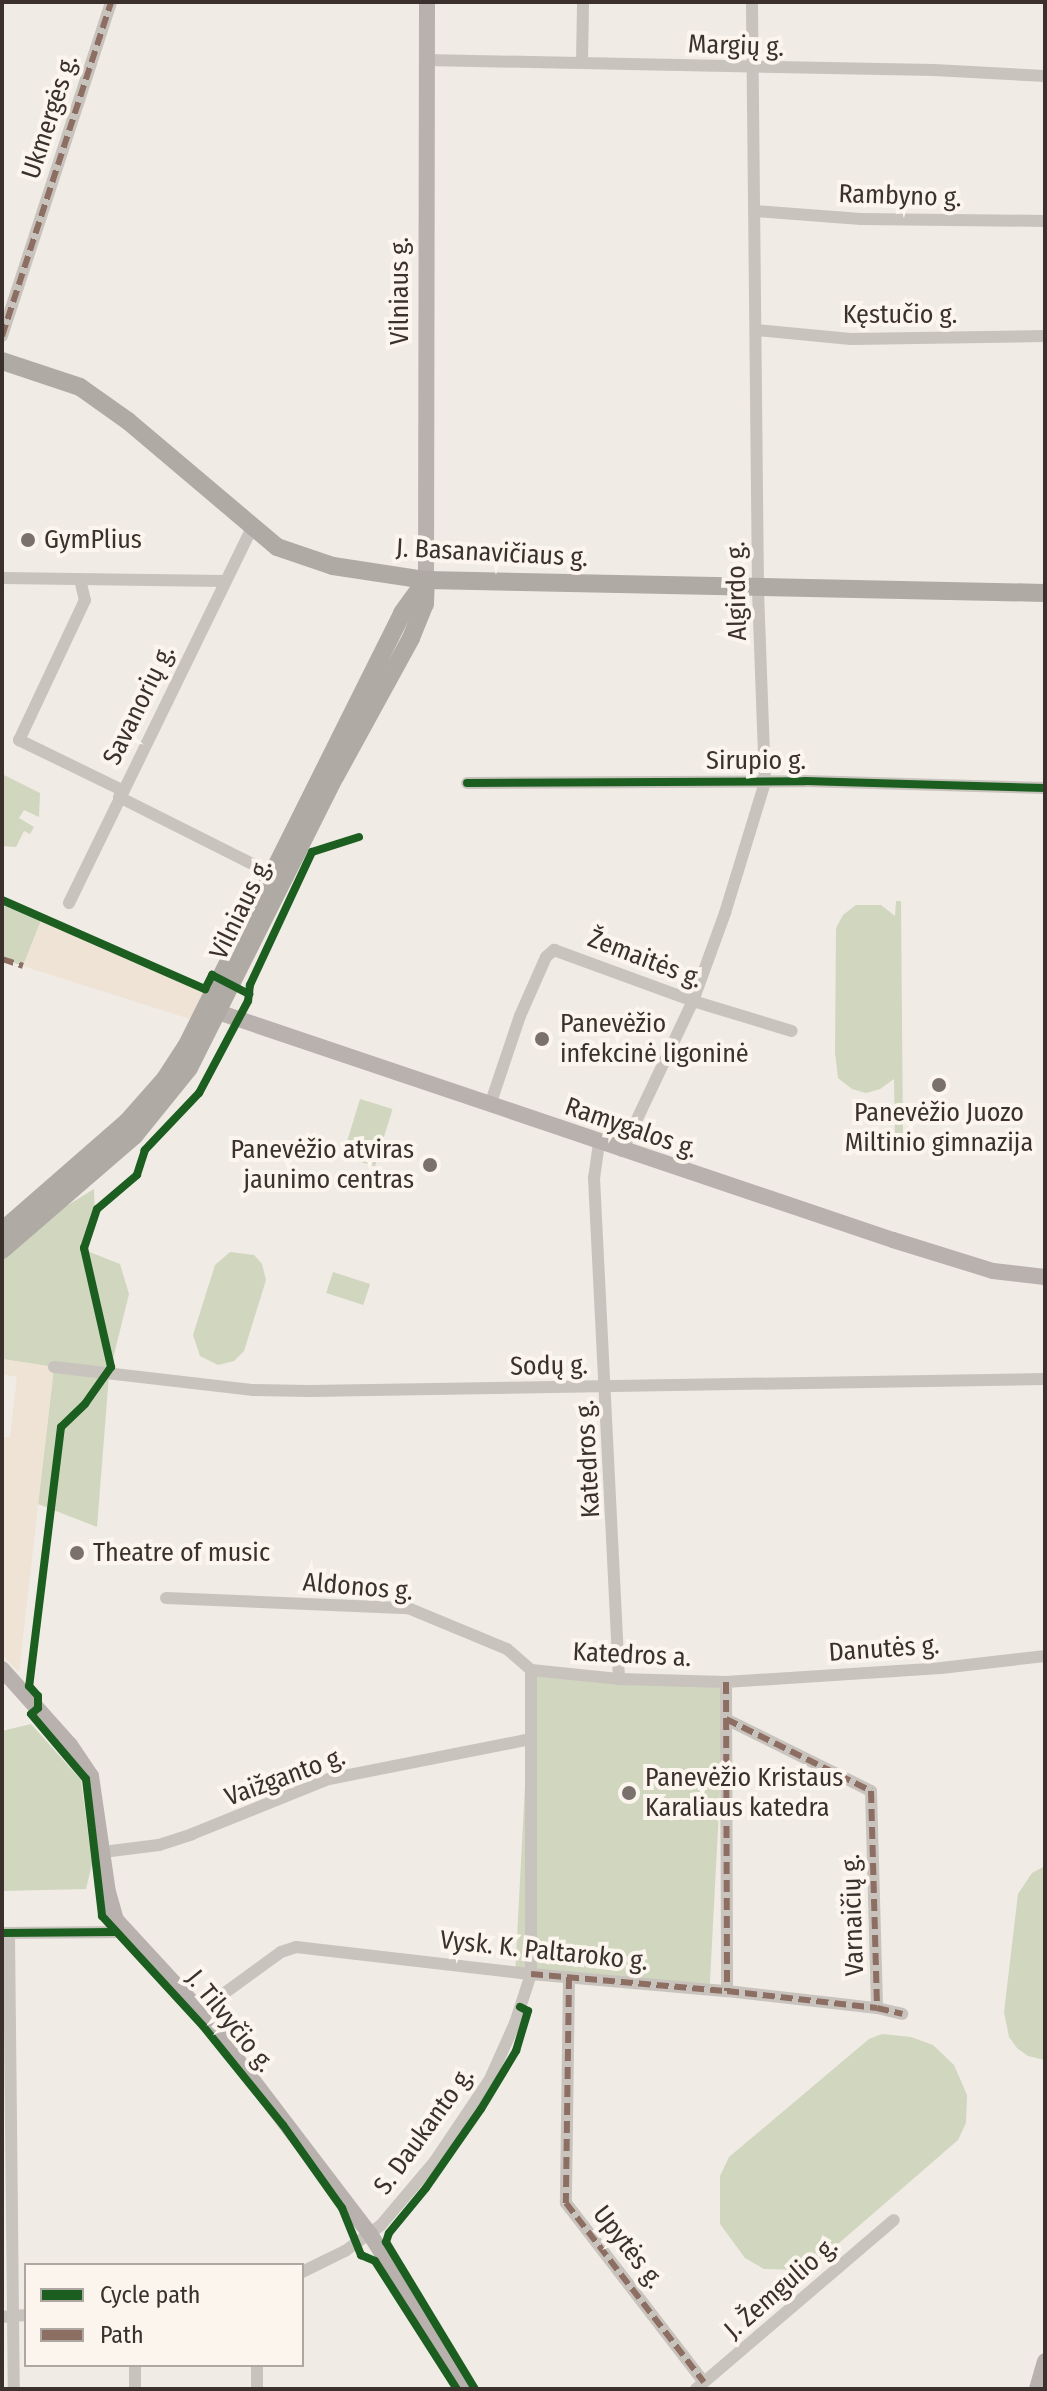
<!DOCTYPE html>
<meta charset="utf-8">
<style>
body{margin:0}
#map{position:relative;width:1047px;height:2391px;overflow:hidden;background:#f0ebe5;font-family:"Fira Sans Condensed",sans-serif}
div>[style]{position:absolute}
.green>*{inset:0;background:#d1d6bf;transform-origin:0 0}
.plaza>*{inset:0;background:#eee3d5}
.minor>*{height:12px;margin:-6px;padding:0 6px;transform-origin:6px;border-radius:6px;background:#c9c3be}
.major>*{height:16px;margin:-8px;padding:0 8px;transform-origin:8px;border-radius:8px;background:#b8b1ad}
.highway>*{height:18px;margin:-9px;padding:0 9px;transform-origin:9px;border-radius:9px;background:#afaaa4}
.quiet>*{height:6px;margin-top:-3px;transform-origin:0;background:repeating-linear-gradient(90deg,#8d6e63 0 12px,transparent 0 18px)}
.cycleway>*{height:8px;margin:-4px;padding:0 4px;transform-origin:4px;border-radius:4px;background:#1b5e20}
.dots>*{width:22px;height:22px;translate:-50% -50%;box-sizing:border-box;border:4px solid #fbf5ee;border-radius:50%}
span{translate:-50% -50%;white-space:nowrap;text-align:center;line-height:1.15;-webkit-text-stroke:8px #fbf5ee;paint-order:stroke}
.street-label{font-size:26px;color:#3b302b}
.poi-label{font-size:26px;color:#3b302b}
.left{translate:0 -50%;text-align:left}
.right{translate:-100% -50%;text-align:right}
.frame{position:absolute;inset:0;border:4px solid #3b302b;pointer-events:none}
.legend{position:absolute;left:24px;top:2263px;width:280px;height:104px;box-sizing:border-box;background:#fbf5ee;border:2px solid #aea6a0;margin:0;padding:10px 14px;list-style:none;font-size:24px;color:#3b302b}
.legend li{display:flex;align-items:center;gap:16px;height:40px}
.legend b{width:40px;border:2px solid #aea6a0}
</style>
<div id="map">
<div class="green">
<div style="clip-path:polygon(2px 774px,40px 793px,39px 817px,24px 810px,19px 818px,34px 827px,30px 834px,24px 831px,16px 847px,2px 846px)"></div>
<div style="clip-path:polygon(2px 900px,42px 918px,23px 966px,2px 959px)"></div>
<div style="clip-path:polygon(896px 901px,901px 901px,903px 1140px,895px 1140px,894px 1079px,880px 1089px,866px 1093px,852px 1089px,838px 1078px,835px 1053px,836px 928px,843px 915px,856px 905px,881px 905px,895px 916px)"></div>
<div style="left:360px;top:1099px;width:34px;height:60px;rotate:17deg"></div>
<div style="clip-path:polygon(94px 1189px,95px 1220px,87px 1251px,120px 1264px,129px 1294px,109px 1375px,97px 1527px,38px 1504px,54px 1367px,2px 1359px,2px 1259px,58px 1211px)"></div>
<div style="clip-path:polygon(230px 1252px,254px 1255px,262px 1264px,266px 1280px,244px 1351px,234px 1361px,218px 1365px,200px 1356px,193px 1335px,215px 1265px)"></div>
<div style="left:333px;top:1272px;width:39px;height:22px;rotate:18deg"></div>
<div style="left:531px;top:1671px;width:195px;height:303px;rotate:3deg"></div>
<div style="clip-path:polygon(31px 1724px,81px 1780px,92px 1864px,86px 1889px,2px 1891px,2px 1731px)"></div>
<div style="clip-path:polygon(1045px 1866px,1045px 2060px,1028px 2056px,1017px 2048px,1009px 2037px,1004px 2012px,1018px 1894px,1032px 1873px)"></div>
<div style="clip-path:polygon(882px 2034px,911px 2037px,933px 2045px,954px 2065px,967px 2095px,966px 2123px,958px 2140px,808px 2270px,764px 2269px,745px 2258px,720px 2224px,720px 2176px,729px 2157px,869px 2039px)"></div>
</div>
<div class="plaza">
<div style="clip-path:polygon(42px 918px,205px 989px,190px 1019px,23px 966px)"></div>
<div style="clip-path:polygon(2px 1359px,54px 1367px,19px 1672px,2px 1655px,2px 1443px,3px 1437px,10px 1437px,17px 1377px,2px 1374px)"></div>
</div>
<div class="minor">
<div style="left:426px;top:60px;width:508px;rotate:1.13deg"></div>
<div style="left:934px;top:70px;width:111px;rotate:3.1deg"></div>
<div style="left:582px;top:62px;width:60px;rotate:-89deg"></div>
<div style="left:754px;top:211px;width:107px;rotate:4.3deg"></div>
<div style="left:861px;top:219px;width:184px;rotate:0.6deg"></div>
<div style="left:756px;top:330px;width:95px;rotate:5.4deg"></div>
<div style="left:851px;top:339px;width:194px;rotate:-0.9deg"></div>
<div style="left:2px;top:336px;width:351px;rotate:-71.9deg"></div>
<div style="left:2px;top:578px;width:223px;rotate:0.8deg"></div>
<div style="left:80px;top:579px;width:22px;rotate:77deg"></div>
<div style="left:85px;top:600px;width:155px;rotate:115.2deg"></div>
<div style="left:19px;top:740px;width:114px;rotate:25.9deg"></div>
<div style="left:467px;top:783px;width:338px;rotate:-0.3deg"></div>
<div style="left:805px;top:781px;width:240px;rotate:1.7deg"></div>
<div style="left:119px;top:797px;width:149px;rotate:26.7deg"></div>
<div style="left:69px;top:903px;width:417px;rotate:-64deg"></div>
<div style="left:490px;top:1105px;width:94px;rotate:-71.4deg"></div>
<div style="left:520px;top:1016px;width:64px;rotate:-66.2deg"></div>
<div style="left:546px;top:957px;width:11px;rotate:-41deg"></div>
<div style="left:554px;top:950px;width:148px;rotate:20.1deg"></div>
<div style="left:693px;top:1001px;width:103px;rotate:16.9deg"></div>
<div style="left:599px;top:1143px;width:35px;rotate:98deg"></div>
<div style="left:594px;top:1178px;width:502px;rotate:87.14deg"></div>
<div style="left:622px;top:1151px;width:166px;rotate:-64.7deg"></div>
<div style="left:693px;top:1001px;width:94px;rotate:-70deg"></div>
<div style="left:725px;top:913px;width:137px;rotate:-73deg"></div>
<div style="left:765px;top:782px;width:193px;rotate:-92.1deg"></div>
<div style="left:758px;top:589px;width:587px;rotate:-90.59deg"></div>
<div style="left:54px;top:1367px;width:201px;rotate:6.6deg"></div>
<div style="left:254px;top:1390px;width:55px;rotate:1deg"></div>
<div style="left:309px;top:1391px;width:736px;rotate:-0.93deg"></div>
<div style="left:166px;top:1598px;width:242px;rotate:2.4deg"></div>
<div style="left:408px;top:1608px;width:107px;rotate:22.5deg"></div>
<div style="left:507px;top:1649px;width:32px;rotate:41deg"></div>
<div style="left:531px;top:1670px;width:88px;rotate:5.8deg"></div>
<div style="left:619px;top:1679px;width:107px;rotate:1.6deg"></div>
<div style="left:726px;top:1682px;width:215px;rotate:-3.7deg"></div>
<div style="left:941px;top:1668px;width:105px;rotate:-6.6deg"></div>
<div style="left:726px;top:1682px;width:309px;rotate:89.8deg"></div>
<div style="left:726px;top:1719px;width:162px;rotate:26.4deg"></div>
<div style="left:871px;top:1791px;width:217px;rotate:88.4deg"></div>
<div style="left:103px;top:1852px;width:56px;rotate:-7.1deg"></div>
<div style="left:159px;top:1845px;width:35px;rotate:-18deg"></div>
<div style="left:192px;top:1834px;width:148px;rotate:-21.9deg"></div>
<div style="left:329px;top:1779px;width:206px;rotate:-11.2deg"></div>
<div style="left:2px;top:1933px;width:123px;rotate:-0.5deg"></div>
<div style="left:9px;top:1933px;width:456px;rotate:89.4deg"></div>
<div style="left:569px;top:1977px;width:226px;rotate:90.8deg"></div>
<div style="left:566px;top:2203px;width:226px;rotate:52.4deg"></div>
<div style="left:200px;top:2011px;width:100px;rotate:-36.1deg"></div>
<div style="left:281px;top:1952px;width:16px;rotate:-18deg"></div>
<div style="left:296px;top:1947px;width:237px;rotate:6.6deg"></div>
<div style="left:531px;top:1974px;width:197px;rotate:5deg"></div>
<div style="left:727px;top:1991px;width:151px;rotate:6.5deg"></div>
<div style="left:877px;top:2008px;width:26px;rotate:13deg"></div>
<div style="left:302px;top:2272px;width:48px;rotate:-26deg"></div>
<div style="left:345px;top:2251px;width:44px;rotate:-35.8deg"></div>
<div style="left:381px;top:2225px;width:84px;rotate:-49.8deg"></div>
<div style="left:435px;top:2161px;width:99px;rotate:-56.1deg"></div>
<div style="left:490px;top:2079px;width:61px;rotate:-65.9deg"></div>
<div style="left:515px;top:2023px;width:52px;rotate:-71.9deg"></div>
<div style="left:531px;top:1974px;width:304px;rotate:-90deg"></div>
<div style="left:2px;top:2317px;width:24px;rotate:-5deg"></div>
<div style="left:135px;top:2365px;width:24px;rotate:90deg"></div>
<div style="left:257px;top:2365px;width:24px;rotate:90deg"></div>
<div style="left:696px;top:2389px;width:260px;rotate:-40.5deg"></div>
</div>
<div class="major">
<div style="left:426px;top:580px;width:578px;rotate:-89.9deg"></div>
<div style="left:206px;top:1008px;width:725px;rotate:18.66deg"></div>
<div style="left:893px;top:1240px;width:105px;rotate:17.2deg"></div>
<div style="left:993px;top:1271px;width:52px;rotate:6.6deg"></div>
<div style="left:2px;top:1669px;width:102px;rotate:48.2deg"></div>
<div style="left:70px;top:1745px;width:37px;rotate:56deg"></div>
<div style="left:91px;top:1776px;width:117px;rotate:81.7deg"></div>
<div style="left:108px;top:1892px;width:29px;rotate:74deg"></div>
<div style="left:116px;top:1920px;width:124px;rotate:47.3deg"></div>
<div style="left:200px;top:2011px;width:280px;rotate:52.7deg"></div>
<div style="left:370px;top:2234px;width:183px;rotate:58deg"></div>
<div style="left:1037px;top:2389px;width:29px;rotate:-74deg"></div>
</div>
<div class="highway">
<div style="left:2px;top:361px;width:82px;rotate:18.4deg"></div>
<div style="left:80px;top:387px;width:59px;rotate:35.3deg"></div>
<div style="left:128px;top:421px;width:195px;rotate:40.2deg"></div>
<div style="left:277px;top:547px;width:59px;rotate:18.7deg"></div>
<div style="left:333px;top:566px;width:94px;rotate:8.6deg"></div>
<div style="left:426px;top:580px;width:619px;rotate:1.2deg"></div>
<div style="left:2px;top:1231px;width:166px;rotate:-41.1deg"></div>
<div style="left:127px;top:1122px;width:57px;rotate:-48.5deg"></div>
<div style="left:165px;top:1079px;width:40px;rotate:-57.1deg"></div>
<div style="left:187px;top:1045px;width:483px;rotate:-63.5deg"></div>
<div style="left:402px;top:613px;width:41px;rotate:-54deg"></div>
<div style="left:2px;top:1250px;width:174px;rotate:-40.8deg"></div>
<div style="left:134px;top:1136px;width:87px;rotate:-51deg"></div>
<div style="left:189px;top:1068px;width:326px;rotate:-63.4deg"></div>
<div style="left:335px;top:777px;width:158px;rotate:-61.3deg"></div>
<div style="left:411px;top:638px;width:37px;rotate:-68deg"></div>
<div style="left:425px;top:604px;width:24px;rotate:-88deg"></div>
</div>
<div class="quiet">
<div style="left:2px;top:336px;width:351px;rotate:-71.9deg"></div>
<div style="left:2px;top:959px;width:22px;rotate:18deg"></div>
<div style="left:726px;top:1682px;width:309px;rotate:89.8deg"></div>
<div style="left:726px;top:1719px;width:162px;rotate:26.4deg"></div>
<div style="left:871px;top:1791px;width:217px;rotate:88.4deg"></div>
<div style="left:531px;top:1974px;width:197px;rotate:5deg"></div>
<div style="left:727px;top:1991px;width:151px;rotate:6.5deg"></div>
<div style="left:877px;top:2008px;width:26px;rotate:13deg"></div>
<div style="left:569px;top:1977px;width:226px;rotate:90.8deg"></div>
<div style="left:566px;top:2203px;width:226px;rotate:52.4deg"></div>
</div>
<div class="cycleway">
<div style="left:467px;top:783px;width:338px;rotate:-0.3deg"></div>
<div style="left:805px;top:781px;width:240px;rotate:1.7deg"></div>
<div style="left:359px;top:837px;width:49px;rotate:162.3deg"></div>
<div style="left:312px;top:852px;width:147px;rotate:115deg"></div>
<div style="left:250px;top:985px;width:16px;rotate:97deg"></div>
<div style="left:248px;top:1001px;width:104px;rotate:118deg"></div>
<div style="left:199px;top:1093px;width:79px;rotate:133.5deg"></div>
<div style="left:145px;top:1150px;width:26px;rotate:108deg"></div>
<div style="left:137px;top:1175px;width:52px;rotate:139.6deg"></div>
<div style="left:97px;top:1209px;width:41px;rotate:108.4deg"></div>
<div style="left:84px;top:1248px;width:122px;rotate:77.2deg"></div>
<div style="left:111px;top:1367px;width:45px;rotate:125.1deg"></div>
<div style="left:85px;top:1404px;width:33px;rotate:136deg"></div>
<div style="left:61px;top:1427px;width:261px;rotate:97deg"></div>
<div style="left:29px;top:1686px;width:13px;rotate:48deg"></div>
<div style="left:38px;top:1696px;width:12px;rotate:90deg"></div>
<div style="left:38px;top:1708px;width:9px;rotate:139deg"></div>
<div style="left:31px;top:1714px;width:85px;rotate:49.8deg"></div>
<div style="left:86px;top:1779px;width:138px;rotate:83.3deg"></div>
<div style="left:102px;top:1916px;width:149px;rotate:47.4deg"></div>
<div style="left:203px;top:2026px;width:127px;rotate:51.1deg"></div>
<div style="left:283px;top:2125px;width:102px;rotate:54.6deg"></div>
<div style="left:342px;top:2208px;width:51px;rotate:68deg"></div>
<div style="left:361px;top:2255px;width:15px;rotate:23deg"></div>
<div style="left:375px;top:2261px;width:152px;rotate:57.4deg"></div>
<div style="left:2px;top:900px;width:222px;rotate:23.7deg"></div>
<div style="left:205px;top:989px;width:16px;rotate:-63deg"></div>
<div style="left:212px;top:975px;width:42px;rotate:27.2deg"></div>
<div style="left:2px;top:1933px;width:113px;rotate:-0.5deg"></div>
<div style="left:475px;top:2389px;width:172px;rotate:-121.2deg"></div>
<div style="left:386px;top:2242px;width:9px;rotate:-72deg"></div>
<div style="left:389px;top:2233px;width:58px;rotate:-50.6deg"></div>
<div style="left:426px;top:2188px;width:96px;rotate:-55.2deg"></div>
<div style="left:481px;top:2109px;width:68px;rotate:-58.9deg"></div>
<div style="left:516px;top:2051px;width:42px;rotate:-73.3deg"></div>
<div style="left:528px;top:2011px;width:9px;rotate:-153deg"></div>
</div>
<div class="dots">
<div style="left:28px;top:540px;background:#7a716c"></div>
<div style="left:542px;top:1039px;background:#7a716c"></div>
<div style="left:939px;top:1085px;background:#7a716c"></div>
<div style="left:430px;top:1165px;background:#7a716c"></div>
<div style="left:77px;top:1553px;background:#7a716c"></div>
<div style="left:629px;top:1793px;background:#7a716c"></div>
</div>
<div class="street-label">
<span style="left:736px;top:46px;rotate:2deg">Margių g.</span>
<span style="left:50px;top:117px;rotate:-72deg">Ukmergės g.</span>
<span style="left:900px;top:196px;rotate:2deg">Rambyno g.</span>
<span style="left:400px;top:291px;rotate:-90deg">Vilniaus g.</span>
<span style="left:900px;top:315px">Kęstučio g.</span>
<span style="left:492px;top:553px;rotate:3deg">J. Basanavičiaus g.</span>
<span style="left:737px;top:591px;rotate:-91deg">Algirdo g.</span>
<span style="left:139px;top:705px;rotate:-64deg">Savanorių g.</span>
<span style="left:756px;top:761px">Sirupio g.</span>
<span style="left:241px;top:909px;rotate:-64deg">Vilniaus g.</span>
<span style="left:645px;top:959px;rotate:21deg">Žemaitės g.</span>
<span style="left:631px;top:1128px;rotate:19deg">Ramygalos g.</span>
<span style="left:549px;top:1366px;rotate:-1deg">Sodų g.</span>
<span style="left:588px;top:1459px;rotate:-93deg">Katedros g.</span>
<span style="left:358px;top:1587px;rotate:5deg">Aldonos g.</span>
<span style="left:884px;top:1649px;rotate:-4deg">Danutės g.</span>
<span style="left:632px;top:1655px;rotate:3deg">Katedros a.</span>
<span style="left:285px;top:1777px;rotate:-20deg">Vaižganto g.</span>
<span style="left:853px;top:1915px;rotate:-92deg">Varnaičių g.</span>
<span style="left:544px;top:1951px;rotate:6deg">Vysk. K. Paltaroko g.</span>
<span style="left:230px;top:2021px;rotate:51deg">J. Tilvyčio g.</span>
<span style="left:424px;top:2131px;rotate:-54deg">S. Daukanto g.</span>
<span style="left:628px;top:2247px;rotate:52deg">Upytės g.</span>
<span style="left:781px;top:2288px;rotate:-41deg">J. Žemgulio g.</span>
</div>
<div class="poi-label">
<span class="left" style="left:44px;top:540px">GymPlius</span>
<span class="left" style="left:560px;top:1039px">Panevėžio<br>infekcinė ligoninė</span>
<span style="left:939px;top:1128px">Panevėžio Juozo<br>Miltinio gimnazija</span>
<span class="right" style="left:414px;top:1165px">Panevėžio atviras<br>jaunimo centras</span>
<span class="left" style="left:93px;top:1553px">Theatre of music</span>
<span class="left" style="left:645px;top:1793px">Panevėžio Kristaus<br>Karaliaus katedra</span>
</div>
<div class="frame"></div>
<ul class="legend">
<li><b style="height:10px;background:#1b5e20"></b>Cycle path</li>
<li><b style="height:10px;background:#8d6e63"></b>Path</li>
</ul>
</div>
